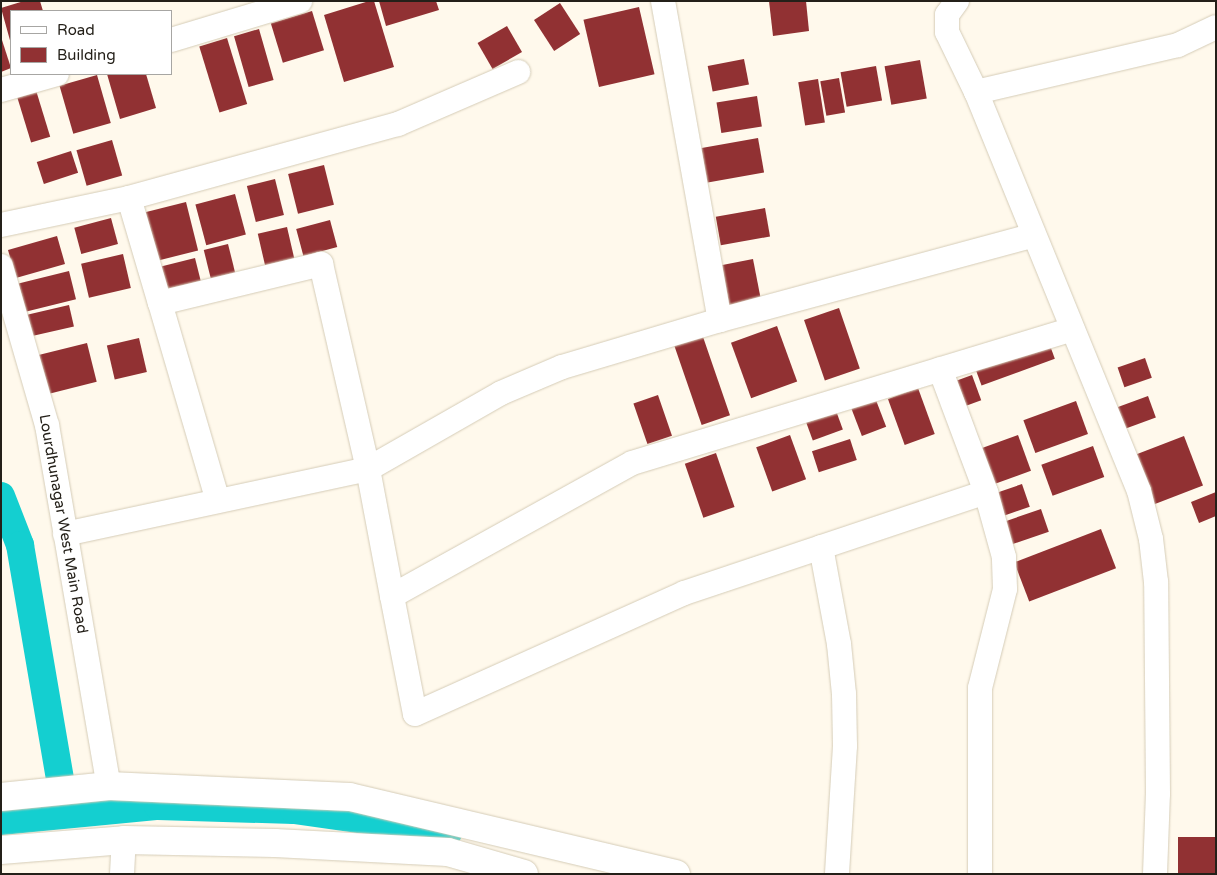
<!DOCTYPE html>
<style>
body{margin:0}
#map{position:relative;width:1217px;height:875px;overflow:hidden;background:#fff9ec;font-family:"Varela Round",sans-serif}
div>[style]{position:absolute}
.canal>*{height:28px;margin:-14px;padding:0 14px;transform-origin:14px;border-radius:14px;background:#14cfd0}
.building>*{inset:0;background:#913133;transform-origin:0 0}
.roads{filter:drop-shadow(0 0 1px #d5ccb7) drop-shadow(0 0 1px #d5ccb7)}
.street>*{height:24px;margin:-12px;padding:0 12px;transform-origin:12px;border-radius:12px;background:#fff}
.primary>*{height:28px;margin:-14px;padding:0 14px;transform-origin:14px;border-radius:14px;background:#fff}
span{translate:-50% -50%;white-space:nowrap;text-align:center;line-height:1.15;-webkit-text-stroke:5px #fff;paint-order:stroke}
.street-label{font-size:15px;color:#242019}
.frame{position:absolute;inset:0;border:2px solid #242019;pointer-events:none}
.legend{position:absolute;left:10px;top:10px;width:162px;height:65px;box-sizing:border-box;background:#fff;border:1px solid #a7a6a3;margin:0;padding:6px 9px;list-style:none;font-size:15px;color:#242019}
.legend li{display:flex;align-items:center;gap:10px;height:25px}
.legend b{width:25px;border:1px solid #a7a6a3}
</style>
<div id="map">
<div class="canal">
<div style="left:1px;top:496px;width:53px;rotate:68.8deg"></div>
<div style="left:20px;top:545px;width:272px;rotate:80.3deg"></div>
<div style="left:1px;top:821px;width:158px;rotate:-5.5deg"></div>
<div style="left:158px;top:806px;width:136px;rotate:1.7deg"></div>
<div style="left:294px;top:810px;width:156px;rotate:8.1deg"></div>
</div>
<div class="building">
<div style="clip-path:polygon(24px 1px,40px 1px,43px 11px,11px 11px,11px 44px,1px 8px)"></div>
<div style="clip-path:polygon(369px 1px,374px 1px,394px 67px,344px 82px,324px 15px)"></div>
<div style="clip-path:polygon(379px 1px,436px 1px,439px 10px,386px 26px)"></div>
<div style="clip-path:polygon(769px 1px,806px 1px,809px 31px,773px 36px)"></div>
<div style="left:560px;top:3px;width:37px;height:31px;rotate:57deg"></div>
<div style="left:639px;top:7px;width:69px;height:57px;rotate:77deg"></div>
<div style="left:312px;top:11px;width:41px;height:43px;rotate:73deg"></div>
<div style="left:507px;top:26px;width:30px;height:34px;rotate:60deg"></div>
<div style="left:259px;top:29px;width:53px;height:26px;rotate:74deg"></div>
<div style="clip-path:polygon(1px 37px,11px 68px,1px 72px)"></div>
<div style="left:227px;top:38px;width:69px;height:29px;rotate:73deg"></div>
<div style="left:744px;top:59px;width:26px;height:37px;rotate:79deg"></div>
<div style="left:920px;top:60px;width:39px;height:36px;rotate:80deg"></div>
<div style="left:876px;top:66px;width:35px;height:36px;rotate:80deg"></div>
<div style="clip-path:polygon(107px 74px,146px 74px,156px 108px,120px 119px)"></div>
<div style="left:97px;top:75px;width:50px;height:39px;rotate:74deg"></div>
<div style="left:839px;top:78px;width:35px;height:19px;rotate:80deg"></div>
<div style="left:818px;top:79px;width:44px;height:20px;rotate:81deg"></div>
<div style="left:35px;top:87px;width:52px;height:20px;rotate:73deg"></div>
<div style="left:757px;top:96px;width:31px;height:41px;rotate:81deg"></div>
<div style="left:758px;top:138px;width:35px;height:60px;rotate:80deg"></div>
<div style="left:112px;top:140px;width:37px;height:37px;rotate:74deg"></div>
<div style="left:71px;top:151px;width:23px;height:36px;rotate:72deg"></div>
<div style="left:324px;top:165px;width:41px;height:37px;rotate:76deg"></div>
<div style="left:275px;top:179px;width:37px;height:29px;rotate:76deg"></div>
<div style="left:235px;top:194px;width:42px;height:41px;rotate:75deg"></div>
<div style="left:186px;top:202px;width:50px;height:42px;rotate:76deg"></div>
<div style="left:765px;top:208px;width:29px;height:50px;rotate:80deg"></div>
<div style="left:111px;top:218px;width:27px;height:38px;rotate:75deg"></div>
<div style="left:330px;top:220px;width:28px;height:35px;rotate:75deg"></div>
<div style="left:287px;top:227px;width:36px;height:30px;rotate:77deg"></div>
<div style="left:57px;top:236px;width:29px;height:51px;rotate:74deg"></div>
<div style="left:228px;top:244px;width:36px;height:25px;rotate:76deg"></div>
<div style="left:123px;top:254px;width:35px;height:43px;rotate:77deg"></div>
<div style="left:195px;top:258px;width:33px;height:37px;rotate:76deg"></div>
<div style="left:753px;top:259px;width:41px;height:35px;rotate:79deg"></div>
<div style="left:69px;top:271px;width:29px;height:52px;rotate:76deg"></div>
<div style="left:69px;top:305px;width:22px;height:44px;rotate:77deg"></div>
<div style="left:839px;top:308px;width:64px;height:37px;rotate:71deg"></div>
<div style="left:777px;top:326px;width:59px;height:49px;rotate:70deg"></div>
<div style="left:702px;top:334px;width:86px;height:30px;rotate:71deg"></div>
<div style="left:139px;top:338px;width:35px;height:33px;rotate:77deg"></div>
<div style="left:1048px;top:340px;width:20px;height:78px;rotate:70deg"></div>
<div style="left:87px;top:343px;width:40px;height:54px;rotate:76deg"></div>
<div style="left:1145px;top:358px;width:21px;height:29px;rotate:71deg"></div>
<div style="left:972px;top:375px;width:27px;height:16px;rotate:70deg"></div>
<div style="left:918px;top:388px;width:49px;height:32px;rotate:70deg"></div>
<div style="left:658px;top:395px;width:43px;height:26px;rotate:71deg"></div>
<div style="left:874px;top:395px;width:34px;height:26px;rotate:69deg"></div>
<div style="left:1148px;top:396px;width:23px;height:37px;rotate:70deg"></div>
<div style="left:1076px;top:401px;width:35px;height:56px;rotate:70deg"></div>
<div style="left:835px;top:408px;width:23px;height:32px;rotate:70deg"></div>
<div style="left:790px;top:435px;width:47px;height:36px;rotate:70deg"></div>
<div style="left:1018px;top:435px;width:38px;height:47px;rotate:70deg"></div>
<div style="left:1184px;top:436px;width:53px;height:57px;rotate:69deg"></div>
<div style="left:850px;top:439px;width:22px;height:40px;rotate:72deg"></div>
<div style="left:1093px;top:446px;width:33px;height:55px;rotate:70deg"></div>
<div style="left:716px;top:453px;width:57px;height:33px;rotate:71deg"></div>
<div style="left:1022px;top:484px;width:24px;height:29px;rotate:71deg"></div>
<div style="clip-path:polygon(1216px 492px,1216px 516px,1199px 523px,1191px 502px)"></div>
<div style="left:1041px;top:509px;width:24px;height:42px;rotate:71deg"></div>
<div style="left:1101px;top:529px;width:42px;height:93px;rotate:69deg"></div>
<div style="left:1216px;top:837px;width:37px;height:38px;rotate:90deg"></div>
</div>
<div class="roads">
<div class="street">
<div style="left:663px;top:1px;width:324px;rotate:79.9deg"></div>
<div style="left:720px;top:320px;width:325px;rotate:-15.1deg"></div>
<div style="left:957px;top:1px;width:17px;rotate:126deg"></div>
<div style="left:947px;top:15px;width:17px;rotate:90deg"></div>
<div style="left:947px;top:32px;width:67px;rotate:64.2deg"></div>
<div style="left:171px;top:40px;width:135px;rotate:-16.8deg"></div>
<div style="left:1px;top:90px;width:58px;rotate:-15.9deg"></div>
<div style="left:129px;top:198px;width:109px;rotate:73.6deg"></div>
<div style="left:160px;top:303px;width:166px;rotate:-13.6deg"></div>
<div style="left:321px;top:264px;width:210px;rotate:77.1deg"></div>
<div style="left:368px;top:469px;width:129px;rotate:79.3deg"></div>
<div style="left:392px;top:596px;width:274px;rotate:-29deg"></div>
<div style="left:632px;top:463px;width:460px;rotate:-16.9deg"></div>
<div style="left:1px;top:225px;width:131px;rotate:-11.9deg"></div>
<div style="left:129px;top:198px;width:279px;rotate:-15.4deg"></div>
<div style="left:398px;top:124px;width:131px;rotate:-23.4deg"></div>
<div style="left:1px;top:266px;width:166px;rotate:73.9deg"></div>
<div style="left:47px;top:425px;width:366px;rotate:80.3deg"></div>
<div style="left:160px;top:303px;width:206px;rotate:73.7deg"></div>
<div style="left:65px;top:534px;width:310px;rotate:-12.1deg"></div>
<div style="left:368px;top:469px;width:153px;rotate:-29.7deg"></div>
<div style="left:501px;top:393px;width:66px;rotate:-23.1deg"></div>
<div style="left:562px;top:367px;width:165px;rotate:-16.6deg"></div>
<div style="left:821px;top:547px;width:99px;rotate:79.5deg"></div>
<div style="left:839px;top:644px;width:50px;rotate:84.3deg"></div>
<div style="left:844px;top:694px;width:52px;rotate:88.9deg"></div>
<div style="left:845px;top:746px;width:128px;rotate:93.6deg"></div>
<div style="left:392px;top:596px;width:120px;rotate:79deg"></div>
<div style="left:415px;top:714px;width:295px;rotate:-24.2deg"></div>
<div style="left:684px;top:593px;width:318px;rotate:-18.5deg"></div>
<div style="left:986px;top:492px;width:131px;rotate:-110.5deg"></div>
<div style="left:122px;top:874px;width:34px;rotate:-87deg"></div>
<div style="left:980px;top:874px;width:186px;rotate:-90deg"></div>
<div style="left:980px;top:688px;width:102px;rotate:-75.8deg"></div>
<div style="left:1005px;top:589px;width:32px;rotate:-92deg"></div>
<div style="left:1004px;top:557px;width:67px;rotate:-105.5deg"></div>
<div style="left:1155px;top:874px;width:80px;rotate:-87.9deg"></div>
<div style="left:1158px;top:794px;width:212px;rotate:-90.5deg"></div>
<div style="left:1156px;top:582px;width:43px;rotate:-96.6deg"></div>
<div style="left:1151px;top:539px;width:49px;rotate:-104deg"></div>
<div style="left:1139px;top:491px;width:431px;rotate:-112.2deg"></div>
<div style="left:976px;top:92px;width:207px;rotate:-13.1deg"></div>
<div style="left:1178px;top:45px;width:42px;rotate:-25.3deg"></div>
</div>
<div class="primary">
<div style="left:1px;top:797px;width:109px;rotate:-5.8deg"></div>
<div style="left:109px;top:786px;width:241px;rotate:2.6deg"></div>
<div style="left:350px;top:797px;width:335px;rotate:13.3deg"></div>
<div style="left:1px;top:850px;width:123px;rotate:-4.6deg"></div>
<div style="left:124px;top:840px;width:151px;rotate:1.1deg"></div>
<div style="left:275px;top:843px;width:173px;rotate:3deg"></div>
<div style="left:448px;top:852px;width:79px;rotate:16.1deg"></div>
</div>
</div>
<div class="street-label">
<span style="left:63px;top:524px;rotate:80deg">Lourdhunagar West Main Road</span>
</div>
<div class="frame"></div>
<ul class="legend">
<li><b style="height:6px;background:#fff"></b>Road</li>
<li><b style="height:14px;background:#913133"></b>Building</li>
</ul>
</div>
